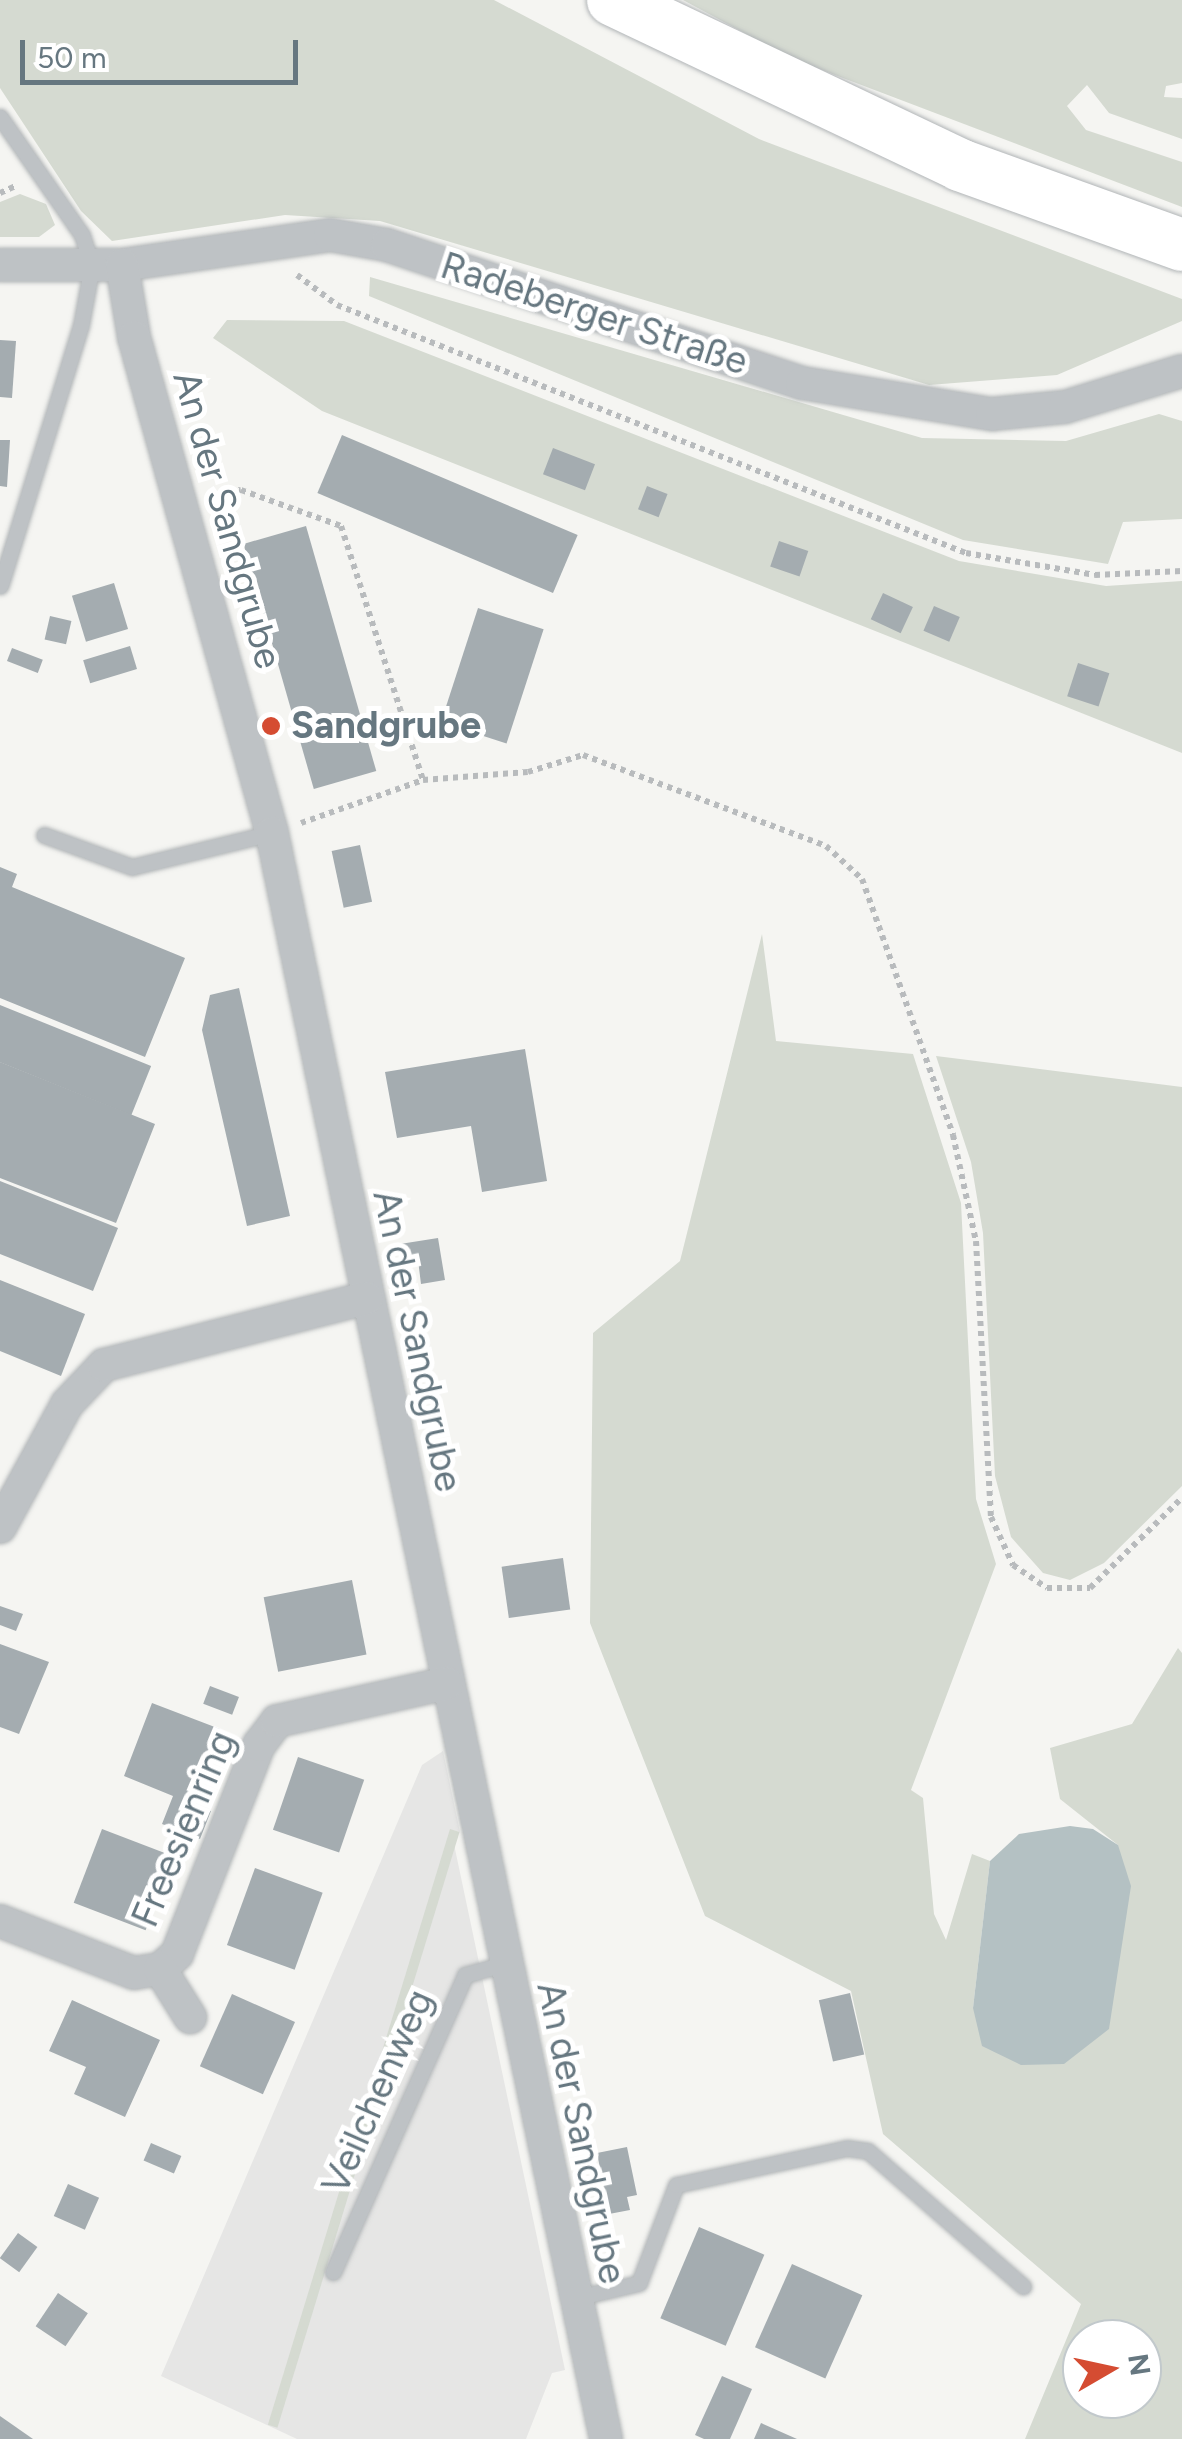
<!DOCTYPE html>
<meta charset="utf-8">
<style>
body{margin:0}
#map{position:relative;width:1182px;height:2439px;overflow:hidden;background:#f5f5f2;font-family:Figtree,sans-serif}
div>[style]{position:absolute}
.built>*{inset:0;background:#e6e6e5}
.green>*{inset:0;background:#d5dad1;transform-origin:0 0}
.water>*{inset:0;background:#b4c1c3}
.building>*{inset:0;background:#a4acb0;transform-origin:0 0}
.path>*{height:6px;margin-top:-3px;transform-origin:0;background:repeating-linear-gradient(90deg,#b8bbbd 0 5px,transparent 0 10px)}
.roads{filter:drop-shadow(0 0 2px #b1b5b7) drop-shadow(0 0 2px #b1b5b7)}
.service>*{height:15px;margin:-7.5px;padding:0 7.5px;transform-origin:7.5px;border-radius:7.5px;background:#bec2c5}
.minor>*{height:32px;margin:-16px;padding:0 16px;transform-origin:16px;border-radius:16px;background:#bec2c5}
.trunk>*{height:52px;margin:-26px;padding:0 26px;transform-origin:26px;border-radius:26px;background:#fff}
.dots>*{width:28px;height:28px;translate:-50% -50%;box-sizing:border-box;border:5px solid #fff;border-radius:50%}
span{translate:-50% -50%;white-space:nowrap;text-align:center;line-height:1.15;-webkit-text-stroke:10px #fff;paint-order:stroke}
.street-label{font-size:38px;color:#667780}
.poi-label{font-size:38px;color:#667780;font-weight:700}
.left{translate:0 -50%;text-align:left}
.north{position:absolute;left:1062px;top:2319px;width:100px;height:100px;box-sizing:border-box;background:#fff;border:2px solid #c2c9cc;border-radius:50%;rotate:81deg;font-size:28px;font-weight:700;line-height:40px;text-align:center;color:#667780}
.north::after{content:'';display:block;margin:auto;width:35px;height:45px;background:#d54c32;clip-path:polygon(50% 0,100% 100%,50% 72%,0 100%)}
.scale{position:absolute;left:20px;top:40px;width:278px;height:45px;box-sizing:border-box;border:5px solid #667780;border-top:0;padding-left:12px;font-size:30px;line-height:35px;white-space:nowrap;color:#667780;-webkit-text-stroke:8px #fff;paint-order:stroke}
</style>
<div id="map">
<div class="built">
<div style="clip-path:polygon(443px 1751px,460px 1832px,451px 1830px,565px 2370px,552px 2373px,526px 2439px,297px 2439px,161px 2376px,422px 1765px)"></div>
</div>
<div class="green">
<div style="clip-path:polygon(0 0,494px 0,759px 139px,1182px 299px,1182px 321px,1057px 375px,929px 385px,380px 221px,285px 215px,112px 241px,81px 211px,0 88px)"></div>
<div style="clip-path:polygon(683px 0,1182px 0,1182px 83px,1166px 86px,1164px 97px,1182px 98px,1182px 139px,1109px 113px,1087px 85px,1067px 106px,1086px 130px,1182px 162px,1182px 207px,793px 59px)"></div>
<div style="clip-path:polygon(20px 194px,46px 204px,55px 225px,39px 237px,0 237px,0 202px)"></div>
<div style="clip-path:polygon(370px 277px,922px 438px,1066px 441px,1159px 414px,1182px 421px,1182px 519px,1123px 522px,1108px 564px,963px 540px,369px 296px)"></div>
<div style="clip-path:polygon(227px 320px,344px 321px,959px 561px,1106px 586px,1182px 581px,1182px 753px,322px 411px,213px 338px)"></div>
<div style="clip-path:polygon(evenodd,762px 934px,776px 1041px,913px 1054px,961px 1203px,976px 1499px,996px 1564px,911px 1790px,923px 1798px,934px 1914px,946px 1940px,972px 1854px,990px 1861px,973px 2008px,1118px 1845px,1060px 1799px,1050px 1748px,1132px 1724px,1178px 1648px,1182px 1653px,1182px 2439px,1025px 2439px,1081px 2304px,883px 2134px,851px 1991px,705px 1916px,590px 1623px,593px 1333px,680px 1261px,762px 934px,1082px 2339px,1142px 2339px,1142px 2399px,1082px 2399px,1082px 2339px)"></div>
<div style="clip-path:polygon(936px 1056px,1182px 1087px,1182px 1486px,1104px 1563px,1070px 1580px,1043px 1573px,1011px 1537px,995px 1476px,983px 1233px,971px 1162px)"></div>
<div style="left:450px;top:1829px;width:10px;height:623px;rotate:17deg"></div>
</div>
<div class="water">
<div style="clip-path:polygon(1070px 1826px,1093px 1829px,1118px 1845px,1131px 1886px,1109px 2029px,1064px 2064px,1021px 2065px,982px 2046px,973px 2008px,990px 1861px,1019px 1834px)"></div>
</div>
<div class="building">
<div style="clip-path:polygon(0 340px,16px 341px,12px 398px,0 397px)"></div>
<div style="left:342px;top:435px;width:256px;height:63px;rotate:23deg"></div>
<div style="clip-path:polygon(0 440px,10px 440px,7px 487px,0 486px)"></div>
<div style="left:553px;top:448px;width:45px;height:28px;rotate:21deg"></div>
<div style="left:647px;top:486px;width:22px;height:25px;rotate:21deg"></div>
<div style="left:306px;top:526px;width:255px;height:65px;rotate:74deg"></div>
<div style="left:779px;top:541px;width:31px;height:27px;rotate:19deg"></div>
<div style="left:114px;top:583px;width:48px;height:44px;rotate:73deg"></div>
<div style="left:883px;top:593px;width:33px;height:29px;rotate:25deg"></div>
<div style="left:934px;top:606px;width:28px;height:27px;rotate:23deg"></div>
<div style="left:478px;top:608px;width:69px;height:120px;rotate:18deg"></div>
<div style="left:50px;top:616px;width:22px;height:24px;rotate:13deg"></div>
<div style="left:130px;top:646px;width:24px;height:49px;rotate:73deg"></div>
<div style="left:12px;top:648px;width:33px;height:14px;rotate:21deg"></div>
<div style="left:1078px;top:663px;width:33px;height:35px;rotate:18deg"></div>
<div style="left:360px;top:845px;width:58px;height:29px;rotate:78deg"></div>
<div style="clip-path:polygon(0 867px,17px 874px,12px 887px,185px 958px,145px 1057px,0 998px)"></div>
<div style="clip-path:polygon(239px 988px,290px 1216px,247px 1226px,202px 1030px,210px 995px)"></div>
<div style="left:0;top:1005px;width:163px;height:53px;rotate:22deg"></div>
<div style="clip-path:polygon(525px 1049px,547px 1181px,482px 1192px,471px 1126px,397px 1138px,385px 1072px)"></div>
<div style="clip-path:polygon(0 1062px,155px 1124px,116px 1223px,0 1178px)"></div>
<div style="clip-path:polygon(0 1181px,118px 1228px,93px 1291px,0 1254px)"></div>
<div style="clip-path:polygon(438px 1238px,445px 1280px,421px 1284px,418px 1260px,403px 1263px,400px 1244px)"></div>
<div style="clip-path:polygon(0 1280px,85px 1314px,61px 1376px,0 1351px)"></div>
<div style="left:563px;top:1558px;width:52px;height:62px;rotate:82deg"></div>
<div style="left:352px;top:1580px;width:76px;height:90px;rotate:79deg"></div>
<div style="clip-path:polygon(0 1606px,23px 1614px,16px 1631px,0 1625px)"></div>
<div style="clip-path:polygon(0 1644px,49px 1662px,19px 1734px,0 1727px)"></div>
<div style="left:210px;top:1686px;width:31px;height:19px;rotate:21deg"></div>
<div style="clip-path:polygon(152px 1703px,220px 1729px,191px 1803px,211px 1811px,200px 1839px,162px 1824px,173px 1796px,124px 1776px)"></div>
<div style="left:298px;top:1757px;width:70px;height:77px;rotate:19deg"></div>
<div style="left:102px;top:1829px;width:77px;height:79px;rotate:21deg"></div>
<div style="left:255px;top:1868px;width:72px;height:82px;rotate:20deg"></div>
<div style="left:850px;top:1993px;width:63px;height:32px;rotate:77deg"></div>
<div style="left:232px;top:1994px;width:69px;height:79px;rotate:24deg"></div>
<div style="clip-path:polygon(72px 2000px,160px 2040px,125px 2117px,74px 2094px,86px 2067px,49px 2051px)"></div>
<div style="left:151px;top:2143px;width:33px;height:19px;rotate:23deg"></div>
<div style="clip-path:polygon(627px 2147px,637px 2195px,627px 2197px,630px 2210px,609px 2214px,597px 2153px)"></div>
<div style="left:68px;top:2184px;width:34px;height:35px;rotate:24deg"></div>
<div style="left:699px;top:2227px;width:71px;height:99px;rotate:23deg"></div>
<div style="left:18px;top:2233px;width:24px;height:31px;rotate:36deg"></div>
<div style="left:792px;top:2264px;width:77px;height:91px;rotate:24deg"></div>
<div style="left:58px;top:2293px;width:36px;height:40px;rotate:34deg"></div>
<div style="clip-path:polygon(722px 2376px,752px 2389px,730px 2439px,704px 2439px,695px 2435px)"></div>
<div style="clip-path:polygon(0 2416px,33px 2439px,0 2439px)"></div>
<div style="clip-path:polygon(761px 2423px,797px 2439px,754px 2439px)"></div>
</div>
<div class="path">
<div style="left:0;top:193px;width:17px;rotate:-24deg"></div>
<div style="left:297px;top:275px;width:50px;rotate:36.9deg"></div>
<div style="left:337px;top:305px;width:676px;rotate:21.52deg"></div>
<div style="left:966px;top:553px;width:131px;rotate:9.7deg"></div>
<div style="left:1095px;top:575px;width:87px;rotate:-2.6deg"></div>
<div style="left:209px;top:494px;width:32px;rotate:-7deg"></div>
<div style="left:241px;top:490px;width:106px;rotate:19.8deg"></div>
<div style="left:341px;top:526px;width:267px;rotate:72.1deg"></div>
<div style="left:301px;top:823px;width:129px;rotate:-19.4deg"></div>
<div style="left:423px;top:780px;width:105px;rotate:-4.4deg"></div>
<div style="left:528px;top:772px;width:58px;rotate:-17.2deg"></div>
<div style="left:583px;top:755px;width:259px;rotate:20.5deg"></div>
<div style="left:826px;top:846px;width:49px;rotate:42.5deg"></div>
<div style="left:862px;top:879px;width:272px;rotate:70.4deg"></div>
<div style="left:953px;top:1135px;width:108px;rotate:77.8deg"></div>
<div style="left:976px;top:1241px;width:276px;rotate:86.9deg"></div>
<div style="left:991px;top:1517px;width:53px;rotate:65.4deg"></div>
<div style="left:1013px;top:1565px;width:41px;rotate:34.1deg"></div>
<div style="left:1047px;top:1588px;width:43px"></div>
<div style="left:1090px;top:1588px;width:129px;rotate:-44.4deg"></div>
</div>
<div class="roads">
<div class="service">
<div style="left:0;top:117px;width:144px;rotate:55.2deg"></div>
<div style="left:82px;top:235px;width:32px;rotate:72deg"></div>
<div style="left:92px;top:265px;width:61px;rotate:100.4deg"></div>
<div style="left:81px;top:325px;width:273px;rotate:107.2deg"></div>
<div style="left:44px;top:835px;width:94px;rotate:20deg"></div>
<div style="left:132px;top:867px;width:144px;rotate:-13.7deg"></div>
<div style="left:333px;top:2272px;width:325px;rotate:-66deg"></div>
<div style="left:465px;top:1975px;width:41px;rotate:-15.8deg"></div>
<div style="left:576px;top:2298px;width:65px;rotate:-13.4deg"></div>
<div style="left:639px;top:2283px;width:105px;rotate:-69.3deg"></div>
<div style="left:676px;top:2185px;width:175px;rotate:-12.2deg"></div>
<div style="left:847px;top:2148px;width:21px;rotate:8deg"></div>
<div style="left:868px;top:2151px;width:206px;rotate:41.1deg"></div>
</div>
<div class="minor">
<div style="left:0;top:265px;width:122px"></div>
<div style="left:122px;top:265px;width:210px;rotate:-8.2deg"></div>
<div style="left:330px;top:235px;width:58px;rotate:10deg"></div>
<div style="left:387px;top:245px;width:437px;rotate:18.4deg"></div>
<div style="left:802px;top:383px;width:193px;rotate:9.3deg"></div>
<div style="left:992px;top:414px;width:73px;rotate:-5.5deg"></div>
<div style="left:1065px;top:407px;width:122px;rotate:-17.1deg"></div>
<div style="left:122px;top:265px;width:73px;rotate:80.5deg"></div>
<div style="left:134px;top:337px;width:515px;rotate:74.45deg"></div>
<div style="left:272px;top:833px;width:1640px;rotate:78.25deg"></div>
<div style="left:0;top:1527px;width:140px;rotate:-61.4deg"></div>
<div style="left:67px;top:1404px;width:54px;rotate:-46.5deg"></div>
<div style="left:104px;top:1365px;width:271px;rotate:-14.3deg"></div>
<div style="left:0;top:1921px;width:144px;rotate:21.2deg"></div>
<div style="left:134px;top:1973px;width:26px;rotate:-9deg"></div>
<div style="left:160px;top:1969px;width:23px;rotate:-41deg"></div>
<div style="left:177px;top:1954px;width:225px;rotate:-68.6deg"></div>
<div style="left:259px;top:1745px;width:30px;rotate:-53deg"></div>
<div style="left:277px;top:1721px;width:174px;rotate:-12.6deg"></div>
<div style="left:160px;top:1969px;width:57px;rotate:58deg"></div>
</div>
<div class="trunk">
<div style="left:613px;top:0;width:384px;rotate:25.4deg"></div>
<div style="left:960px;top:165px;width:236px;rotate:19.8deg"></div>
</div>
</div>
<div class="dots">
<div style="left:271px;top:726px;background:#d54c32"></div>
</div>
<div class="street-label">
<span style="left:594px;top:314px;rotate:18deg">Radeberger Straße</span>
<span style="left:227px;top:520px;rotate:74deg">An der Sandgrube</span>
<span style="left:417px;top:1341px;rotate:78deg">An der Sandgrube</span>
<span style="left:184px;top:1829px;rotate:-67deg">Freesienring</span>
<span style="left:378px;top:2092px;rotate:-66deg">Veilchenweg</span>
<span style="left:581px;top:2133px;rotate:78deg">An der Sandgrube</span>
</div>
<div class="poi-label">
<span class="left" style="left:291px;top:726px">Sandgrube</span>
</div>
<div class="north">N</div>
<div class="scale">50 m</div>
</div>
